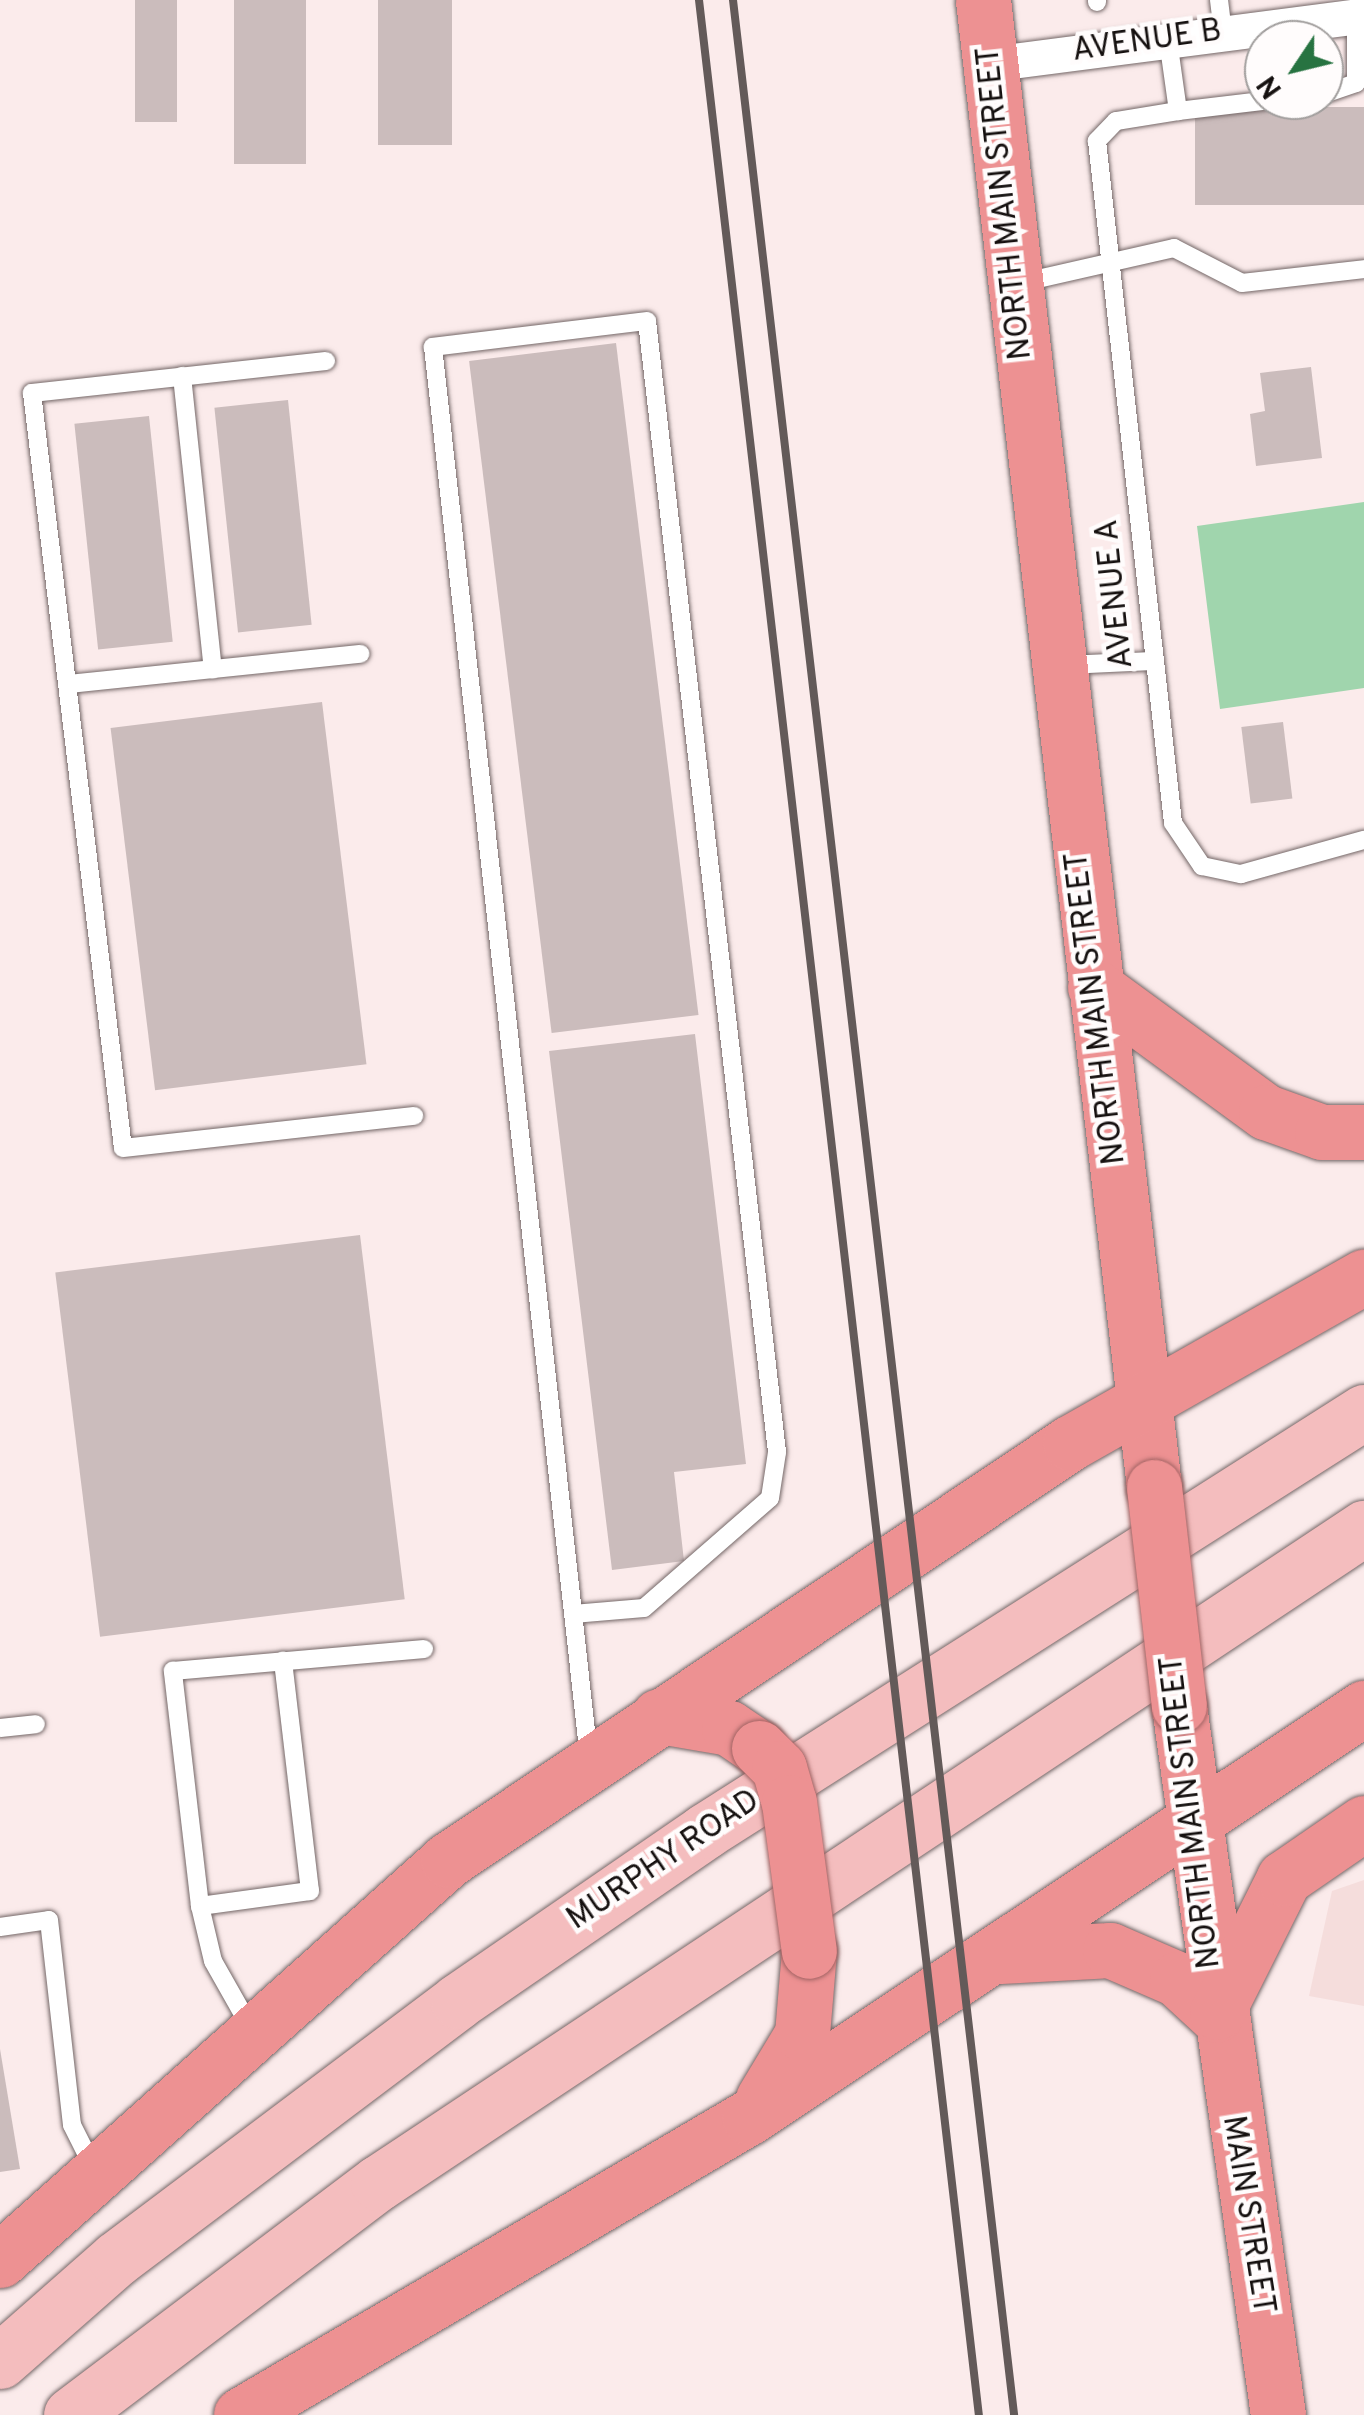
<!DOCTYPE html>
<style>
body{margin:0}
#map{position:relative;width:1364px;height:2415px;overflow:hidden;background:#fbebeb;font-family:Overpass,sans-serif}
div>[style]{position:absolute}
.built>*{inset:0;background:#f5dddc}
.green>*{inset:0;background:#a0d5ad}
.building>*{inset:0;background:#cbbcbc;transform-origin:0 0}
.roads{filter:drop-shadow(0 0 2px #746767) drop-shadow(0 0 2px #746767)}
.lane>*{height:18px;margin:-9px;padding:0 9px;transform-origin:9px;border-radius:9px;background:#fff}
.street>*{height:35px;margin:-17.5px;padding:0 17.5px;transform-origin:17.5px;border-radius:17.5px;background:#fff}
.primary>*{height:55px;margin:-27.5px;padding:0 27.5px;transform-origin:27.5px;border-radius:27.5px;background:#f4bdbe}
.highway>*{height:55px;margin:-27.5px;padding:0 27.5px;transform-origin:27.5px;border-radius:27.5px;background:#ed9192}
.rail>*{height:8px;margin:-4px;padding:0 4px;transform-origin:4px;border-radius:4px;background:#635a59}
.bridges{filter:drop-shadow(0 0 2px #a16464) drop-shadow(0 0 2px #a16464)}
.highway-bridge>*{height:55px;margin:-27.5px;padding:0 27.5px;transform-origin:27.5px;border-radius:27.5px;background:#ed9192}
span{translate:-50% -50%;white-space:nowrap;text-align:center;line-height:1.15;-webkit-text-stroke:9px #fffcfc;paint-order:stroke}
.street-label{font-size:32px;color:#15100f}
.north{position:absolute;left:1244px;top:20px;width:100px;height:100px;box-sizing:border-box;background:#fffcfc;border:2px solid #a19e9d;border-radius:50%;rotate:235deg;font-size:28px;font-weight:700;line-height:40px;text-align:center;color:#15100f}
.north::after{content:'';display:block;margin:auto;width:35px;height:45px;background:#277341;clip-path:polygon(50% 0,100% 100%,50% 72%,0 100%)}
</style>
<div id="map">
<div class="built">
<div style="clip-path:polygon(1364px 1880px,1364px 2006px,1309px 1996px,1332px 1891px)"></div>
</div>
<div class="green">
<div style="clip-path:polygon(1364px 502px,1364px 688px,1220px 709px,1197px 526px)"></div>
</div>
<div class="building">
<div style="left:135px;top:0;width:42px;height:122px"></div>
<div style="left:234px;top:0;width:72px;height:164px"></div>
<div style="left:378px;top:0;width:74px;height:145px"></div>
<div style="left:1364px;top:107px;width:98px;height:169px;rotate:90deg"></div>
<div style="left:616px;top:343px;width:677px;height:148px;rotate:83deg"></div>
<div style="clip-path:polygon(1311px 367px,1322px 458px,1256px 466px,1250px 414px,1265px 411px,1260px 373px)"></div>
<div style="left:288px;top:400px;width:226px;height:74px;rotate:84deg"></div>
<div style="left:149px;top:416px;width:227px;height:75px;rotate:84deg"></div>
<div style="left:322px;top:702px;width:365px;height:213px;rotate:83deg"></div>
<div style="left:1283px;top:722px;width:77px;height:42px;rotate:83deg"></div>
<div style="clip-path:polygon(695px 1034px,746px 1464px,674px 1472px,684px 1561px,612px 1570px,549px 1051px)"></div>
<div style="left:360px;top:1235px;width:367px;height:307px;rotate:83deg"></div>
<div style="clip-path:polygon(0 2049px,20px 2169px,0 2172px)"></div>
</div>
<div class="roads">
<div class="lane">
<div style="left:1097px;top:0;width:2px;rotate:90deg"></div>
<div style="left:1219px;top:0;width:31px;rotate:83deg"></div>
<div style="left:1168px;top:40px;width:72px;rotate:82deg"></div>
<div style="left:1178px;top:111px;width:63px;rotate:170.8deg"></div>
<div style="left:1116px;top:121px;width:28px;rotate:134deg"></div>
<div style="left:1097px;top:141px;width:686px;rotate:83.64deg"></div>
<div style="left:1173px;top:823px;width:52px;rotate:56deg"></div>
<div style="left:1202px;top:866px;width:40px;rotate:12deg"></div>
<div style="left:1241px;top:874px;width:128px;rotate:-15.5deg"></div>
<div style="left:1324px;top:94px;width:34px;rotate:-19deg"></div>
<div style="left:1356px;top:83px;width:67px;rotate:-90deg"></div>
<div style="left:1178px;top:111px;width:93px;rotate:-6.8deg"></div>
<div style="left:1020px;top:283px;width:158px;rotate:-12.8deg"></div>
<div style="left:1174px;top:248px;width:76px;rotate:27.2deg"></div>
<div style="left:1242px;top:283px;width:123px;rotate:-6.5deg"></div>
<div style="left:326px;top:361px;width:296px;rotate:173.8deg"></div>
<div style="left:32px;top:393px;width:760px;rotate:83.13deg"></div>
<div style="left:123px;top:1148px;width:293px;rotate:-6.3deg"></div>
<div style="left:182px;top:376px;width:295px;rotate:84deg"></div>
<div style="left:1065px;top:665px;width:89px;rotate:-2.6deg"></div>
<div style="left:68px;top:684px;width:294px;rotate:-5.9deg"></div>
<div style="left:573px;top:1614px;width:71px;rotate:-4.8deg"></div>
<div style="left:644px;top:1608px;width:167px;rotate:-41.1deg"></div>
<div style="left:770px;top:1498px;width:47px;rotate:-81.3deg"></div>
<div style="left:777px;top:1452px;width:1138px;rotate:-96.56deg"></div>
<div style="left:647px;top:321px;width:216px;rotate:173.1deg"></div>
<div style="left:433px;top:347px;width:1420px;rotate:83.69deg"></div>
<div style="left:0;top:1728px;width:36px;rotate:-6deg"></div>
<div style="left:200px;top:1906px;width:111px;rotate:-7.8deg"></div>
<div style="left:310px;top:1891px;width:232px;rotate:-96.7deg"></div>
<div style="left:0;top:1927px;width:49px;rotate:-8.1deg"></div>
<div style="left:49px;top:1920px;width:206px;rotate:83.6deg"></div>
<div style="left:72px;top:2125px;width:49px;rotate:63.4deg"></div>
<div style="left:252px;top:2030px;width:79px;rotate:-119.5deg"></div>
<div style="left:213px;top:1961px;width:57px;rotate:-103.3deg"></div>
<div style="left:200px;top:1906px;width:237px;rotate:-96.6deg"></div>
<div style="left:173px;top:1671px;width:252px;rotate:-5deg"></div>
</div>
<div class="street">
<div style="left:989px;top:64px;width:378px;rotate:-7.4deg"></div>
</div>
<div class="primary">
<div style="left:0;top:2361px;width:154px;rotate:-41.3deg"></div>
<div style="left:116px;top:2259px;width:428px;rotate:-37deg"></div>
<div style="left:458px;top:2001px;width:300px;rotate:-34.5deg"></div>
<div style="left:705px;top:1831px;width:781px;rotate:-32.45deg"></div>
<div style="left:71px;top:2415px;width:385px;rotate:-37.1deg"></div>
<div style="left:378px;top:2183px;width:1184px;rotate:-33.6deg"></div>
</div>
<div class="highway">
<div style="left:983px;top:0;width:1497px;rotate:83.44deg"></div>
<div style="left:1095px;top:987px;width:212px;rotate:36.2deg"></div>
<div style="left:1266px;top:1112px;width:59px;rotate:19.7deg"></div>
<div style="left:1322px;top:1132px;width:42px"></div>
<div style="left:1179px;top:1706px;width:716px;rotate:82.05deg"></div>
<div style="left:659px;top:1716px;width:71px;rotate:9.7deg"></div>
<div style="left:729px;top:1728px;width:36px;rotate:34deg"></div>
<div style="left:1000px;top:1956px;width:110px;rotate:-3.1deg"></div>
<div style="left:1110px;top:1950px;width:73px;rotate:23.4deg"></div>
<div style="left:1177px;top:1979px;width:53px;rotate:42.7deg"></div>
<div style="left:1217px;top:2012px;width:150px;rotate:-63.4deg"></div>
<div style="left:1284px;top:1878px;width:97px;rotate:-34.5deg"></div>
<div style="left:763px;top:2099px;width:76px;rotate:-59deg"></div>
<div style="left:802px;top:2034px;width:83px;rotate:-85.2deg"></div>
<div style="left:0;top:2260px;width:601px;rotate:-41.76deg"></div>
<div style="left:448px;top:1860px;width:749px;rotate:-33.84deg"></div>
<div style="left:1070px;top:1443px;width:338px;rotate:-29.5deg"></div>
<div style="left:241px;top:2415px;width:589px;rotate:-30.4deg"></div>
<div style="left:749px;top:2117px;width:739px;rotate:-33.63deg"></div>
</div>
</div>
<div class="rail">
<div style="left:699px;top:0;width:2431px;rotate:83.39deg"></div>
<div style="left:733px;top:0;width:2431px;rotate:83.36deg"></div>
</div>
<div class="bridges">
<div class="highway-bridge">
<div style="left:1154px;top:1487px;width:220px;rotate:83.5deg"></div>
<div style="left:759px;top:1748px;width:28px;rotate:45deg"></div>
<div style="left:779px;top:1768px;width:35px;rotate:74deg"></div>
<div style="left:789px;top:1802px;width:150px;rotate:82.4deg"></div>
</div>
</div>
<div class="street-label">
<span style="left:1147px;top:42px;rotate:-8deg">AVENUE B</span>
<span style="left:1006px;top:203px;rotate:-96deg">NORTH MAIN STREET</span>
<span style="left:1116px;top:594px;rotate:-96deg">AVENUE A</span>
<span style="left:1097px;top:1008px;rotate:-97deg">NORTH MAIN STREET</span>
<span style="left:1192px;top:1812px;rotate:-97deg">NORTH MAIN STREET</span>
<span style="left:664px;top:1861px;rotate:-34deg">MURPHY ROAD</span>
<span style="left:1247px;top:2215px;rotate:81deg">MAIN STREET</span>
</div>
<div class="north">N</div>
</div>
